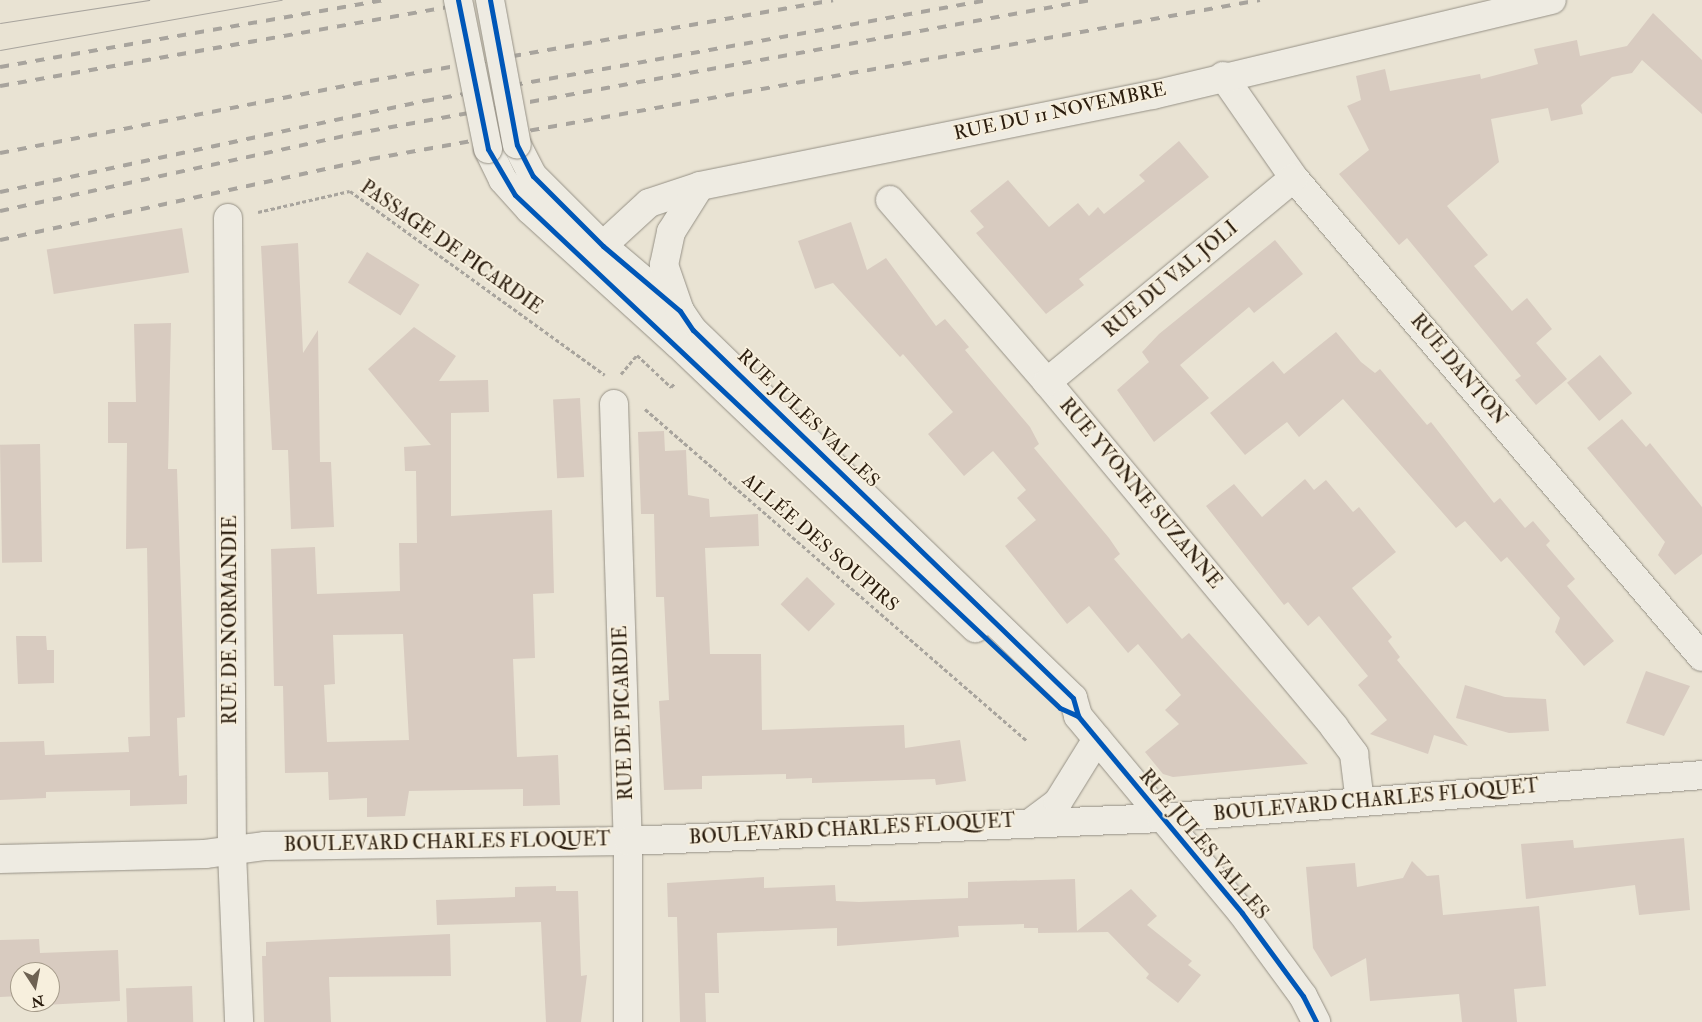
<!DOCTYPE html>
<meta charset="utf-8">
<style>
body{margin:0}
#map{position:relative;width:1702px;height:1022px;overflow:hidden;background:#e9e3d3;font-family:"IM FELL Double Pica",serif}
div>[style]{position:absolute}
.building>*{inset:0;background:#d8cbc0;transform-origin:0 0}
.path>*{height:3px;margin-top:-1.5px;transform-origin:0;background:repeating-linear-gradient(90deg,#a8a49d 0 4px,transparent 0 6.5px)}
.roads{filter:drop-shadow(0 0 1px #969186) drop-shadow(0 0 1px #969186)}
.minor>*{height:28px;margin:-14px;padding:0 14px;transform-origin:14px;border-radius:14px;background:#eeebe2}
.tram>*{height:1px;margin:-0.5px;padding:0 0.5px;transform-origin:0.5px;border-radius:0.5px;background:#a8a49d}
.rail>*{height:4px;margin-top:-2px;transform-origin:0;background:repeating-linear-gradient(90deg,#a8a49d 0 9px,transparent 0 18px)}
.bridges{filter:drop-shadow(0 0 1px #969186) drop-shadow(0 0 1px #969186)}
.minor-bridge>*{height:28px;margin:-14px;padding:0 14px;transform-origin:14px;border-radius:14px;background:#eeebe2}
.cycleway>*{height:5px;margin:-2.5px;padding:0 2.5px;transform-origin:2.5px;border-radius:2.5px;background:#0057b8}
span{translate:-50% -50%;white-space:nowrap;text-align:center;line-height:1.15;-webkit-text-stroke:4px #f7efdd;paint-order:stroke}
.street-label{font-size:19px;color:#2b1d0e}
.north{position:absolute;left:10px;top:962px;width:50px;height:50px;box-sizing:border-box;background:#f7efdd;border:1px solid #a59b8a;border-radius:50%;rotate:169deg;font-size:14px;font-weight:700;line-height:20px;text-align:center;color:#2b1d0e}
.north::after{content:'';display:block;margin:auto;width:18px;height:22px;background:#6e6253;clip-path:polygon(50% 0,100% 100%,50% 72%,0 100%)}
</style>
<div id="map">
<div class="building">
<div style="clip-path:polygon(1653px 13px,1702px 60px,1702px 114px,1642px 60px,1632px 73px,1612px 77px,1581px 105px,1583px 114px,1551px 121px,1548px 108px,1491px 119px,1499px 162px,1447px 206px,1488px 255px,1474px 266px,1512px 311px,1527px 298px,1552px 329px,1536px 343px,1567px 379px,1536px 405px,1515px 380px,1521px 376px,1407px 238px,1399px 245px,1339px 174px,1369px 150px,1347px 106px,1361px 100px,1356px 76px,1385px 69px,1390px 91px,1480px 74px,1481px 79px,1538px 64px,1534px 49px,1577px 40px,1580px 56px,1627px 46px)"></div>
<div style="clip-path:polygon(1179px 141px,1209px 177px,1079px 279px,1084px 285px,1046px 314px,976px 233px,984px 227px,970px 211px,1008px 180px,1049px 227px,1078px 203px,1089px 216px,1098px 207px,1104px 214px,1145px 181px,1139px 175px)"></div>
<div style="clip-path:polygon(851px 222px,867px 270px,886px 258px,936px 326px,945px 319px,969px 347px,965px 350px,1030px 427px,1039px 444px,1034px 448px,1109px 538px,1120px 554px,1114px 559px,1182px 639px,1189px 633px,1308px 764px,1173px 777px,1163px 774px,1145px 752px,1179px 724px,1165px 710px,1181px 695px,1138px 644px,1128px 653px,1089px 606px,1067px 624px,1005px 546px,1036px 520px,1017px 498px,1026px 490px,993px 451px,964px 476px,928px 434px,953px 412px,903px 354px,900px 357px,833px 283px,815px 289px,798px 241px)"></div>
<div style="left:182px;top:228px;width:45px;height:137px;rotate:81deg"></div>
<div style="clip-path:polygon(1275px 240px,1303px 274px,1254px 313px,1249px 307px,1180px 365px,1209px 398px,1154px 442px,1117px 390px,1149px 362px,1142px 352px,1159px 334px)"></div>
<div style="clip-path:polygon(298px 243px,303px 353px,318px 330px,320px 462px,331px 462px,334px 527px,291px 529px,288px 450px,272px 450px,261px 246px)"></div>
<div style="left:367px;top:252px;width:62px;height:36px;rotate:32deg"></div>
<div style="clip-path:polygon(171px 323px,168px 469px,177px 469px,185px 717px,177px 718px,179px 776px,187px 775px,187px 804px,130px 806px,130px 790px,46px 792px,46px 798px,0 800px,0 742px,44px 741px,45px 755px,129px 752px,128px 737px,150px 736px,147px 548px,126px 549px,127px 443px,108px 443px,108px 402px,136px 402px,134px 324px)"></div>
<div style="clip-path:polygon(evenodd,414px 327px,456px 356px,439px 381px,488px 380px,489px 412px,451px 413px,451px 516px,552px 510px,554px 593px,533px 594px,535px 658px,513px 659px,517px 757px,558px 755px,560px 805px,523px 806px,523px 789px,409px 791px,405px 816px,367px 817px,367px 798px,329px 800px,328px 772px,285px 773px,283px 686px,274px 686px,271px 549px,315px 547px,317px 594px,400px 591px,399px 543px,417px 543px,416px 471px,405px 471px,404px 447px,431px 445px,368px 369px,414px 327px,403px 634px,409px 740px,327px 742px,324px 685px,335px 684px,333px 635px,403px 634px)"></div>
<div style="clip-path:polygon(1336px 332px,1361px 362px,1375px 373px,1380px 369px,1427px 425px,1431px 422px,1494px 503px,1500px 498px,1525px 528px,1533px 521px,1550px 541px,1546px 545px,1575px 579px,1567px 586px,1614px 641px,1584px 666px,1555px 632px,1560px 618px,1507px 557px,1501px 562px,1465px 521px,1456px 528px,1343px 399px,1299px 437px,1287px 422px,1245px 455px,1210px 413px,1273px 361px,1284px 374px)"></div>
<div style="left:1600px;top:355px;width:50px;height:43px;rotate:50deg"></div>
<div style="left:580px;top:398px;width:79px;height:27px;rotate:87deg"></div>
<div style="clip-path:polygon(1622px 419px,1646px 447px,1650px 443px,1702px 507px,1702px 554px,1675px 575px,1658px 555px,1665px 542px,1587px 448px)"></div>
<div style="clip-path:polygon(664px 431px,665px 451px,686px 450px,688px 495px,709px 499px,710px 517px,758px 514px,759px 546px,705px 548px,710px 654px,761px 654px,762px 730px,904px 725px,905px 748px,960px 740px,966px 781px,936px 785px,935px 779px,812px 783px,812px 778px,786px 779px,786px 774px,702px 776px,702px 789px,664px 790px,659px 701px,669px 700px,664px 597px,656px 597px,654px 514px,641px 514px,638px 432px)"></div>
<div style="left:40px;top:444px;width:118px;height:40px;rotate:89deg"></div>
<div style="clip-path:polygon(1305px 479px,1314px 490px,1326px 480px,1353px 512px,1359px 507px,1396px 552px,1352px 588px,1392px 637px,1388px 641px,1400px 657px,1397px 660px,1468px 746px,1434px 735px,1428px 754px,1370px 734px,1387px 720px,1358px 685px,1368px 676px,1319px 616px,1308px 626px,1288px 602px,1284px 605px,1206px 506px,1234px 484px,1262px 517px)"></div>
<div style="left:807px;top:577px;width:39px;height:38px;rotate:44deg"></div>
<div style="clip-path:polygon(16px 636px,46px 636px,47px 650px,54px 650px,54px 683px,18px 684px)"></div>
<div style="clip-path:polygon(1646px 671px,1690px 686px,1664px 736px,1626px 723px)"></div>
<div style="clip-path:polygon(1465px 685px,1505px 697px,1546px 699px,1549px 731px,1509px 733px,1456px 718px)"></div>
<div style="clip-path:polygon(1684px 838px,1690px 910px,1639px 915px,1635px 885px,1526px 899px,1521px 844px,1573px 840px,1574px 848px)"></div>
<div style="clip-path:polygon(1412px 861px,1427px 876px,1439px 875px,1443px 915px,1539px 906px,1546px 986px,1514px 989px,1517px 1022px,1462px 1022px,1459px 994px,1370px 1001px,1366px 958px,1331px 977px,1313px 948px,1306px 867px,1355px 863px,1357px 887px,1403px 878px)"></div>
<div style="clip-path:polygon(764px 877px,764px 888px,835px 885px,836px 901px,859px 902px,968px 898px,968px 882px,1075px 879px,1077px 931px,1131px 889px,1157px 916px,1147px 925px,1192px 961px,1188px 965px,1201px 975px,1178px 1003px,1146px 978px,1149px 974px,1108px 932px,1038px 933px,1038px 928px,1024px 928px,1024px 924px,958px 926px,959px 937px,837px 946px,837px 928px,717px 933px,719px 993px,705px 993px,706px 1022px,680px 1022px,677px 917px,668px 917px,667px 883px)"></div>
<div style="clip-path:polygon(556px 886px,556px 891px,578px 891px,581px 976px,587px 975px,581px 1022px,546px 1022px,541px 922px,437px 925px,436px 900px,515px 897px,515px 887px)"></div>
<div style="clip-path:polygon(450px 934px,451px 976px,329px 977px,331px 1022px,264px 1022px,262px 956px,266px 956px,266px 942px)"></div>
<div style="clip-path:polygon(39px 939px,40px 953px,118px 950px,120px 1001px,44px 1005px,50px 1002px,50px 972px,20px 972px,20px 996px,0 997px,0 940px)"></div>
<div style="left:192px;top:986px;width:36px;height:66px;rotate:88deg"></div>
</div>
<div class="path">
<div style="left:258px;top:212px;width:94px;rotate:-12.9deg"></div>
<div style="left:350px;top:191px;width:314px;rotate:35.8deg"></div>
<div style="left:621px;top:374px;width:25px;rotate:-50deg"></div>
<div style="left:637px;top:355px;width:47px;rotate:43.3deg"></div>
<div style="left:671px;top:387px;width:6px;rotate:-45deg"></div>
<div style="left:645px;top:409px;width:505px;rotate:40.98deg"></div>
</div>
<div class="roads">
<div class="minor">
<div style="left:1223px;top:76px;width:124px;rotate:55.2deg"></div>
<div style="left:1294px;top:178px;width:629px;rotate:49.58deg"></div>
<div style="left:517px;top:145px;width:35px;rotate:63deg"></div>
<div style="left:533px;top:176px;width:99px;rotate:45deg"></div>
<div style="left:603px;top:246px;width:101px;rotate:40.2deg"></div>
<div style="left:680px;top:311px;width:23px;rotate:56deg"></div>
<div style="left:693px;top:330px;width:529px;rotate:44.08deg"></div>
<div style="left:1073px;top:698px;width:19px;rotate:74deg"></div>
<div style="left:1078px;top:716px;width:256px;rotate:50.2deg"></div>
<div style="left:1242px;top:913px;width:103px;rotate:53.7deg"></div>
<div style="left:1303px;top:996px;width:29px;rotate:63deg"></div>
<div style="left:488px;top:149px;width:34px;rotate:64deg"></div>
<div style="left:503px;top:180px;width:40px;rotate:48deg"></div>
<div style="left:530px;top:210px;width:201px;rotate:42.2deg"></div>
<div style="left:679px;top:345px;width:410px;rotate:43.7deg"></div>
<div style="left:890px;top:200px;width:240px;rotate:49.2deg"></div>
<div style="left:1047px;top:382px;width:449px;rotate:50.2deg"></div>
<div style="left:1334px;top:727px;width:34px;rotate:53deg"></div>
<div style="left:1354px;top:754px;width:48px;rotate:82.9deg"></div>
<div style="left:228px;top:218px;width:634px;rotate:89.64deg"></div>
<div style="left:232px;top:852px;width:170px;rotate:87.6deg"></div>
<div style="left:587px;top:260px;width:84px;rotate:-42.6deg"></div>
<div style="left:649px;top:203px;width:54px;rotate:-18.4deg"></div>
<div style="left:700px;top:186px;width:462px;rotate:-11.4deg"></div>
<div style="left:1153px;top:95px;width:410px;rotate:-13.4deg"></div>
<div style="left:680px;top:311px;width:49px;rotate:-109.2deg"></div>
<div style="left:664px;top:265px;width:34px;rotate:-78deg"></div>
<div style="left:671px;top:232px;width:54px;rotate:-57.8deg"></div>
<div style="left:1047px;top:382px;width:320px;rotate:-39.6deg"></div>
<div style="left:614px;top:404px;width:437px;rotate:88.2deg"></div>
<div style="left:628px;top:841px;width:181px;rotate:90deg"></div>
<div style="left:1033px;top:821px;width:31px;rotate:-37deg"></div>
<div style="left:1058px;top:802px;width:74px;rotate:-58.2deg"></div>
<div style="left:0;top:859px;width:205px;rotate:-1.4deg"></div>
<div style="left:205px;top:854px;width:61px;rotate:-7.6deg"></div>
<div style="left:265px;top:846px;width:363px;rotate:-0.8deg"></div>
<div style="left:628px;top:841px;width:533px;rotate:-2.47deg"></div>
<div style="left:1161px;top:818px;width:543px;rotate:-4.54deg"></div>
</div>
</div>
<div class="tram">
<div style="left:0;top:23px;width:151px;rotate:-8.8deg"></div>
<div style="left:0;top:50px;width:286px;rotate:-10.1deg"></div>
</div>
<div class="rail">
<div style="left:0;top:67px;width:390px;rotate:-9.9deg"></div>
<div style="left:0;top:86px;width:496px;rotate:-10deg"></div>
<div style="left:0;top:153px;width:377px;rotate:-11deg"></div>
<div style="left:370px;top:81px;width:470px;rotate:-9.9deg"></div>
<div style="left:0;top:192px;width:435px;rotate:-12.1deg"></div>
<div style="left:425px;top:101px;width:572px;rotate:-10.17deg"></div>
<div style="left:0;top:211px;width:361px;rotate:-12.3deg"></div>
<div style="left:353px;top:134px;width:750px;rotate:-10.29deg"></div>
<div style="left:0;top:240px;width:380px;rotate:-12.3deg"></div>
<div style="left:371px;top:159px;width:903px;rotate:-10.14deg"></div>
</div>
<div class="bridges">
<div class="minor-bridge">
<div style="left:458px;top:0;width:152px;rotate:78.6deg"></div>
<div style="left:490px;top:0;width:147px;rotate:79.5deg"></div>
</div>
</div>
<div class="cycleway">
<div style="left:458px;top:0;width:152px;rotate:78.6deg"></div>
<div style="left:488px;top:149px;width:53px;rotate:59.6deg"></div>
<div style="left:515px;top:195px;width:748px;rotate:43.27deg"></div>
<div style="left:1060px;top:708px;width:20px;rotate:24deg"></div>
<div style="left:490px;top:0;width:147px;rotate:79.5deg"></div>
<div style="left:517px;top:145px;width:35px;rotate:63deg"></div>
<div style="left:533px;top:176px;width:99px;rotate:45deg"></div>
<div style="left:603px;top:246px;width:101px;rotate:40.2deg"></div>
<div style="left:680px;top:311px;width:23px;rotate:56deg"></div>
<div style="left:693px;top:330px;width:529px;rotate:44.08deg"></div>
<div style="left:1073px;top:698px;width:19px;rotate:74deg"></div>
<div style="left:1078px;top:716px;width:256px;rotate:50.2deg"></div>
<div style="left:1242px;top:913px;width:103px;rotate:53.7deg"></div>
<div style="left:1303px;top:996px;width:29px;rotate:63deg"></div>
</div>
<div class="street-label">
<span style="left:1060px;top:112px;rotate:-12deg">RUE DU 11 NOVEMBRE</span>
<span style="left:451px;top:248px;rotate:35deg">PASSAGE DE PICARDIE</span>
<span style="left:1171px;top:280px;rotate:-40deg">RUE DU VAL JOLI</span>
<span style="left:1458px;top:370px;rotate:50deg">RUE DANTON</span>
<span style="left:808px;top:419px;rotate:44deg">RUE JULES VALLES</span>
<span style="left:1140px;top:494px;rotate:50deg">RUE YVONNE SUZANNE</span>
<span style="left:820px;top:543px;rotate:41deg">ALLÉE DES SOUPIRS</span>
<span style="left:231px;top:620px;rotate:-90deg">RUE DE NORMANDIE</span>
<span style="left:624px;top:713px;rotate:-92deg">RUE DE PICARDIE</span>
<span style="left:1376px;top:801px;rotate:-5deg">BOULEVARD CHARLES FLOQUET</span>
<span style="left:852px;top:830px;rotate:-3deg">BOULEVARD CHARLES FLOQUET</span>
<span style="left:447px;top:843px;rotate:-1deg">BOULEVARD CHARLES FLOQUET</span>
<span style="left:1203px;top:845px;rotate:50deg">RUE JULES VALLES</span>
</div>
<div class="north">N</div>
</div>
